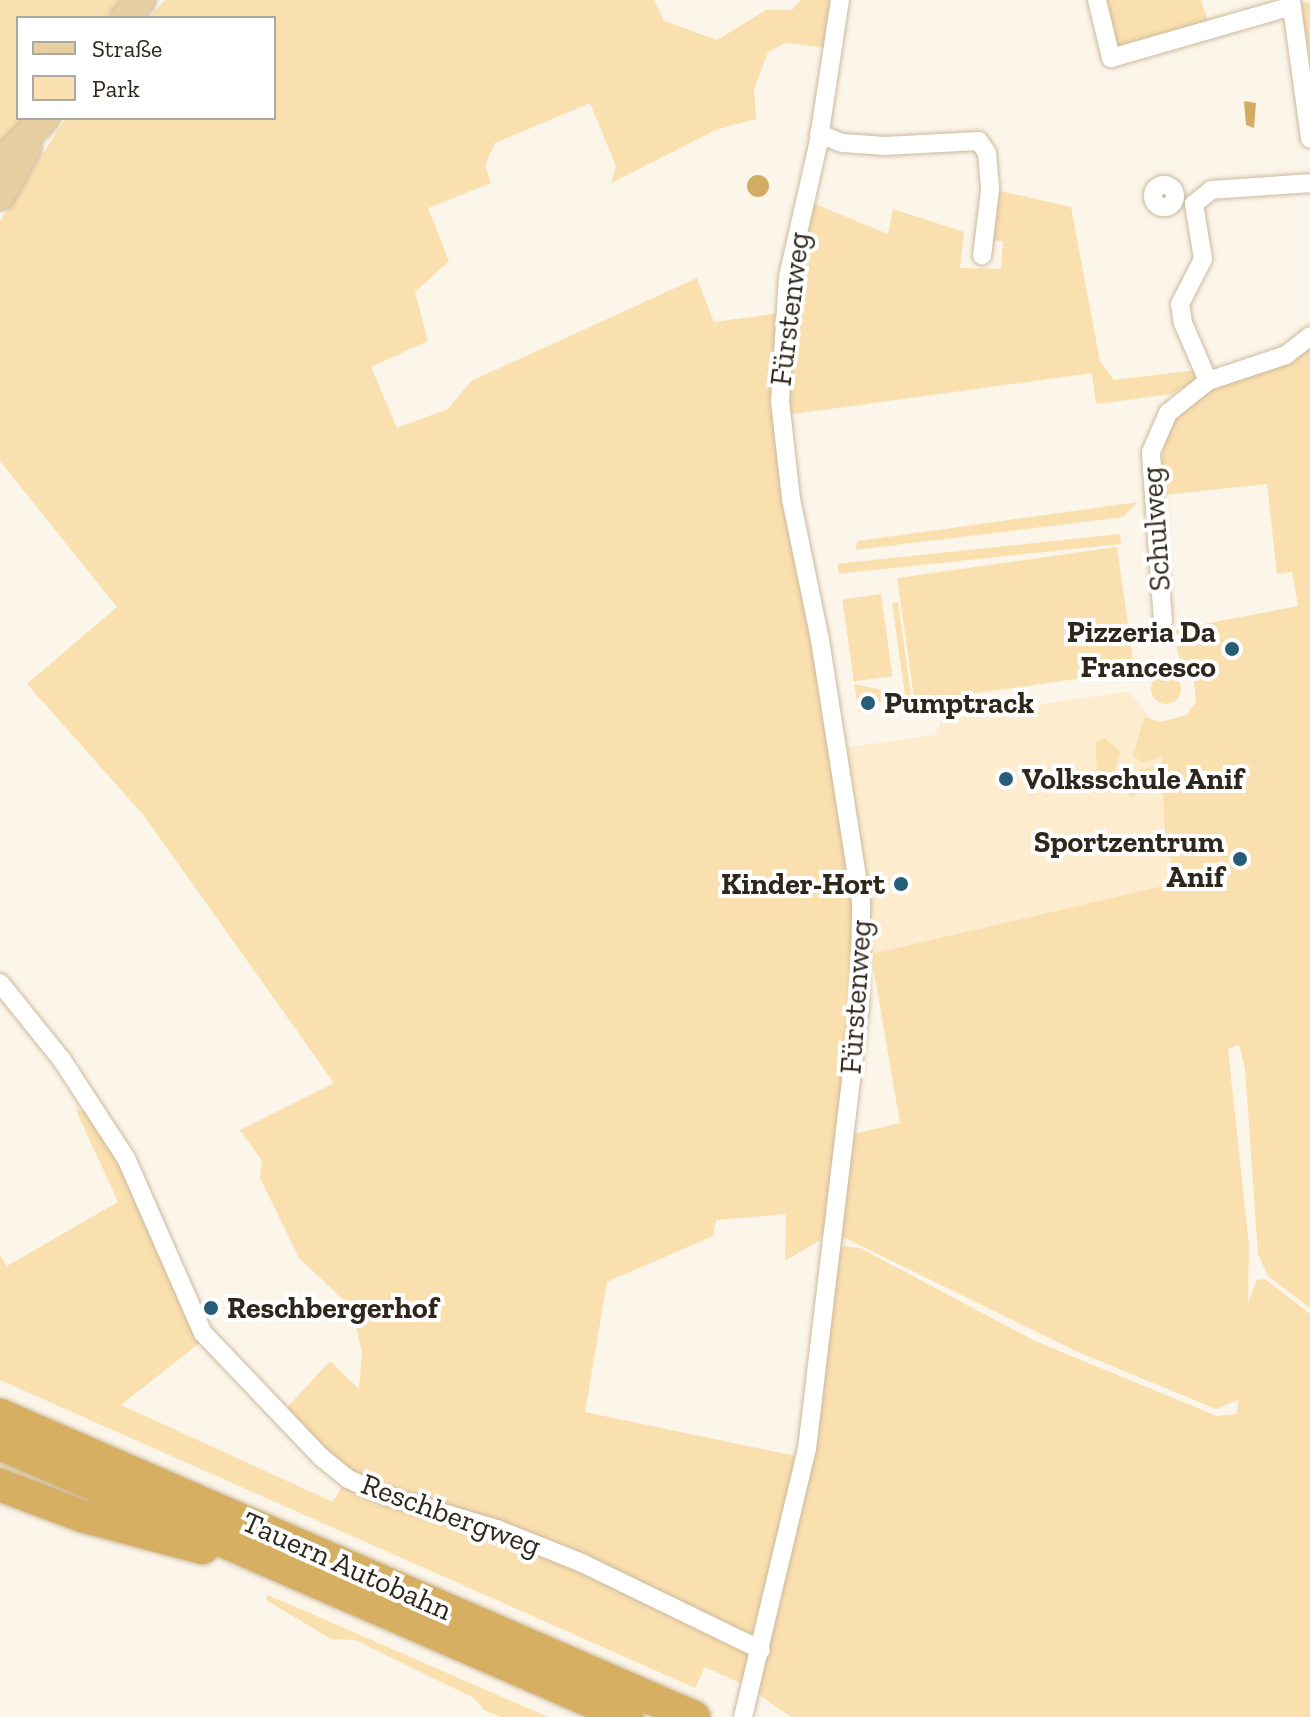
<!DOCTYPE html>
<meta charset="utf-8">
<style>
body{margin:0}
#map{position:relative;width:1310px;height:1717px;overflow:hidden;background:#fcf5e9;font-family:"Zilla Slab",serif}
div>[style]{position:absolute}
.built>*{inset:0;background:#fdecce}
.green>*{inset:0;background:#fadfaf;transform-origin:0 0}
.round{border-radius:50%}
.water>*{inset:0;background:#d3ac64}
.roads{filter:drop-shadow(0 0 2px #cbba9d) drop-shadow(0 0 2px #cbba9d)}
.street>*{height:18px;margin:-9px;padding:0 9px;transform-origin:9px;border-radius:9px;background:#fff}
.street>.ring{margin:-9px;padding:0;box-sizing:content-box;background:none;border:18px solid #fff;border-radius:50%}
.primary>*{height:28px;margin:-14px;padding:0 14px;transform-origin:14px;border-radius:14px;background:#e7cfa1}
.highway>*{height:32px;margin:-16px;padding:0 16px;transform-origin:16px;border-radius:16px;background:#d7af63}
.dots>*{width:22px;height:22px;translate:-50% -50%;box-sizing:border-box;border:4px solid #fff;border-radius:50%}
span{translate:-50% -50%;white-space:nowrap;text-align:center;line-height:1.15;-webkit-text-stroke:8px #fff;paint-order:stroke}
.street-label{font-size:30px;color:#2e271c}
.poi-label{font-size:30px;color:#2e271c;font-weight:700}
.right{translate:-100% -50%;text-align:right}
.left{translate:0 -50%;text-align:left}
.legend{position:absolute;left:16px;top:16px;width:260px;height:104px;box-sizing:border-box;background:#fff;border:2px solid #aba9a4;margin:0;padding:10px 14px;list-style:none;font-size:24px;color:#2e271c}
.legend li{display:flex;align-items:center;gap:16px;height:40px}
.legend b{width:40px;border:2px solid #aba9a4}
</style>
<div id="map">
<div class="built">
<div style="clip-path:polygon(1129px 691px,1154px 723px,1162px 755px,1165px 836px,1177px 883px,871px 954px,844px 748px,935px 735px,942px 720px)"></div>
</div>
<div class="green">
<div style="clip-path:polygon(0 0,121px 0,106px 18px,18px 18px,18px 118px,24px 118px,0 150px)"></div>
<div style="clip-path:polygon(165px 0,654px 0,664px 21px,717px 40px,766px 10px,792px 10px,801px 0,835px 0,828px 48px,786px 43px,768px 52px,754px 90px,756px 119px,718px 129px,611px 183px,616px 166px,590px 103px,495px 143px,485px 165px,491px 183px,428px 208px,449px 261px,415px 292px,428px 341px,371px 367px,397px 428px,448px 409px,471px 381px,697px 278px,714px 322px,780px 313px,776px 361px,857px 913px,857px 969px,830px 1213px,820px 1240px,785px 1261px,786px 1214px,716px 1220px,713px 1236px,607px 1282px,585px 1412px,800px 1457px,755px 1637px,348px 1473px,283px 1412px,330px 1361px,359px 1389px,362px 1353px,352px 1308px,299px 1258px,260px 1178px,262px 1161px,240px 1130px,334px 1083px,145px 817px,27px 684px,117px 607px,0 461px,0 221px,66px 118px,274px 118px,274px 18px,148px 18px)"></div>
<div style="clip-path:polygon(1103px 0,1201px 0,1208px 22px,1119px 47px,1112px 42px)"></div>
<div style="clip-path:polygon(1310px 2px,1310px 85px,1301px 3px)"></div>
<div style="clip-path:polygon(996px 190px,1071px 207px,1100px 361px,1114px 380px,1196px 370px,1196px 380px,1172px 394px,1096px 404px,1092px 373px,786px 415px,794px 285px,810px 202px,888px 234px,893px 209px,964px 232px,960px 268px,1001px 269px,1003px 241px,991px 240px)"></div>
<div style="clip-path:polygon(1310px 344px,1310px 1308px,1268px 1276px,1258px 1254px,1245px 1068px,1239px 1045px,1228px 1049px,1249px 1246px,1248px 1303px,1257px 1280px,1265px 1279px,1310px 1314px,1310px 1717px,791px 1717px,758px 1694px,809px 1457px,834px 1255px,844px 1246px,860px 1248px,1035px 1341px,1217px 1416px,1237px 1414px,1238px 1400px,1216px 1409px,1078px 1352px,841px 1236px,849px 1135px,900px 1123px,871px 954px,1176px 883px,1165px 836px,1163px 785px,1129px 797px,1135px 771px,1162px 764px,1162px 756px,1144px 763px,1133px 756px,1144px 717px,1160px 722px,1187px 715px,1196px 701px,1193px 672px,1179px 657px,1173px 630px,1298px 606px,1292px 572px,1277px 574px,1267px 484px,1164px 495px,1158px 486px,1166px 435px,1183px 405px,1211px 386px)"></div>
<div style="clip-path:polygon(1138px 502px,1123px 517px,855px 550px,858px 541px)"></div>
<div style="left:1120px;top:534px;width:10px;height:284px;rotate:84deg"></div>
<div style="left:1117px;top:547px;width:125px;height:222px;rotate:82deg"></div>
<div style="left:881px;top:594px;width:83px;height:39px;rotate:82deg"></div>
<div style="left:898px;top:602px;width:111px;height:6px;rotate:82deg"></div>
<div class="round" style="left:1151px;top:674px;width:30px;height:30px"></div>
<div style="clip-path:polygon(854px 684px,896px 693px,859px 713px)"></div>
<div style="clip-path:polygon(1104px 738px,1121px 752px,1111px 781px,1097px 783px,1096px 742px)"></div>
<div style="clip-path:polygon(76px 1110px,87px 1111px,133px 1182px,202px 1341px,121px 1405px,333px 1502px,345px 1481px,567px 1560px,751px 1654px,745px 1685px,705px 1667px,695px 1688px,0 1380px,0 1255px,7px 1266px,118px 1202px)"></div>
<div style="clip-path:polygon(0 1462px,128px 1518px,0 1479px)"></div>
<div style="clip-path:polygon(268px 1595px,360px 1635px,548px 1717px,501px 1717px,484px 1710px,474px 1698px,355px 1640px,331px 1639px,266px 1600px)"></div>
</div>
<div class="water">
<div style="clip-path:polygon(1244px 101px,1256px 103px,1254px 128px,1246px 125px)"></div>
<div class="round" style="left:747px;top:175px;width:22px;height:22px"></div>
</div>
<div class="roads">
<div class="street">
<div style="left:1097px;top:0;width:60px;rotate:76.4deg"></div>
<div style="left:1111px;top:58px;width:188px;rotate:-16deg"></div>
<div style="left:1291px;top:0;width:140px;rotate:82.2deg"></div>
<div style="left:819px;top:134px;width:26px;rotate:21deg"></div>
<div style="left:843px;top:143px;width:42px;rotate:4.1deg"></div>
<div style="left:885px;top:146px;width:94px;rotate:-3deg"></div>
<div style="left:979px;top:141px;width:14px;rotate:56deg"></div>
<div style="left:987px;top:153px;width:37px;rotate:85deg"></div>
<div style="left:990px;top:190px;width:66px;rotate:96.9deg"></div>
<div class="ring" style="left:1153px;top:185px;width:4px;height:4px"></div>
<div style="left:1208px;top:381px;width:63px;rotate:-113.3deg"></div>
<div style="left:1183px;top:323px;width:19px;rotate:-99deg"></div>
<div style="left:1180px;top:304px;width:51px;rotate:-62.9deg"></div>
<div style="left:1203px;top:259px;width:56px;rotate:-99.3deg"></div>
<div style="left:1194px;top:204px;width:22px;rotate:-39deg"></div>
<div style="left:1211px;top:190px;width:99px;rotate:-4deg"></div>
<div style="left:1163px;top:621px;width:169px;rotate:-94.1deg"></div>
<div style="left:1151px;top:452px;width:43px;rotate:-66.4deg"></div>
<div style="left:1168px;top:413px;width:51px;rotate:-38.7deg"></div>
<div style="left:1208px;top:381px;width:82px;rotate:-18.4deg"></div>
<div style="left:1286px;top:355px;width:31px;rotate:-38deg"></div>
<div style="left:0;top:983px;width:99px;rotate:51.2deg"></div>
<div style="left:62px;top:1060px;width:117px;rotate:56.9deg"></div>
<div style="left:126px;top:1158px;width:191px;rotate:66.3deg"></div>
<div style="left:203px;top:1333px;width:171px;rotate:46.4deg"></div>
<div style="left:321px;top:1457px;width:35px;rotate:39deg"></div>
<div style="left:348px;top:1479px;width:43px;rotate:23.6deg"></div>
<div style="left:387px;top:1496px;width:115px;rotate:16.7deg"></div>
<div style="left:497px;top:1529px;width:92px;rotate:21.8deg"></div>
<div style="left:582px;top:1563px;width:199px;rotate:25.9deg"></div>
<div style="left:743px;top:1717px;width:276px;rotate:-76.6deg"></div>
<div style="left:807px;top:1449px;width:450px;rotate:-83.2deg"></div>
<div style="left:860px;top:1002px;width:100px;rotate:-89.4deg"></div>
<div style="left:861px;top:902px;width:265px;rotate:-98.9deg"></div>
<div style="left:820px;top:640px;width:144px;rotate:-101.6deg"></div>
<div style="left:791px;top:499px;width:99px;rotate:-96.4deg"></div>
<div style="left:780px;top:401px;width:124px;rotate:-86.3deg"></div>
<div style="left:788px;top:277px;width:135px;rotate:-77.2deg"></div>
<div style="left:818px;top:145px;width:147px;rotate:-81.4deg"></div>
</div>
<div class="primary">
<div style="left:125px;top:18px;width:24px;rotate:-48deg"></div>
<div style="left:0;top:163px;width:64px;rotate:-45deg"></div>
<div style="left:0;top:196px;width:55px;rotate:-60.6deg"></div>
</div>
<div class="highway">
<div style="left:0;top:1415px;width:757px;rotate:23.52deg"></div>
<div style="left:0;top:1444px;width:684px;rotate:23.53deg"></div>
<div style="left:0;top:1485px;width:88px;rotate:20.7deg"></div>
<div style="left:82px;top:1516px;width:125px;rotate:14.8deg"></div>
</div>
</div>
<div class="dots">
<div style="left:1232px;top:649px;background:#265e78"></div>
<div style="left:868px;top:703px;background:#265e78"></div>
<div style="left:1006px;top:779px;background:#265e78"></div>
<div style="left:1240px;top:859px;background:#265e78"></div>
<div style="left:901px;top:884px;background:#265e78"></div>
<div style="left:211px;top:1308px;background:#265e78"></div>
</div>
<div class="street-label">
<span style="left:790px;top:309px;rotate:-83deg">Fürstenweg</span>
<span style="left:1156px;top:529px;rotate:-94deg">Schulweg</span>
<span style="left:856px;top:997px;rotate:-86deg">Fürstenweg</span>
<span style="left:451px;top:1515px;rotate:20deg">Reschbergweg</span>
<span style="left:347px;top:1566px;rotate:24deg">Tauern Autobahn</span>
</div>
<div class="poi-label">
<span class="right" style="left:1216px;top:649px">Pizzeria Da<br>Francesco</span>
<span class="left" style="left:884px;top:703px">Pumptrack</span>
<span class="left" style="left:1022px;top:779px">Volksschule Anif</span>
<span class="right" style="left:1224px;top:859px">Sportzentrum<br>Anif</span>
<span class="right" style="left:885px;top:884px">Kinder-Hort</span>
<span class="left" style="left:227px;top:1308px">Reschbergerhof</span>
</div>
<ul class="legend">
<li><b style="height:10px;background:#e7cfa1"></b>Straße</li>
<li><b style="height:22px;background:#fadfaf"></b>Park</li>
</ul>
</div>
